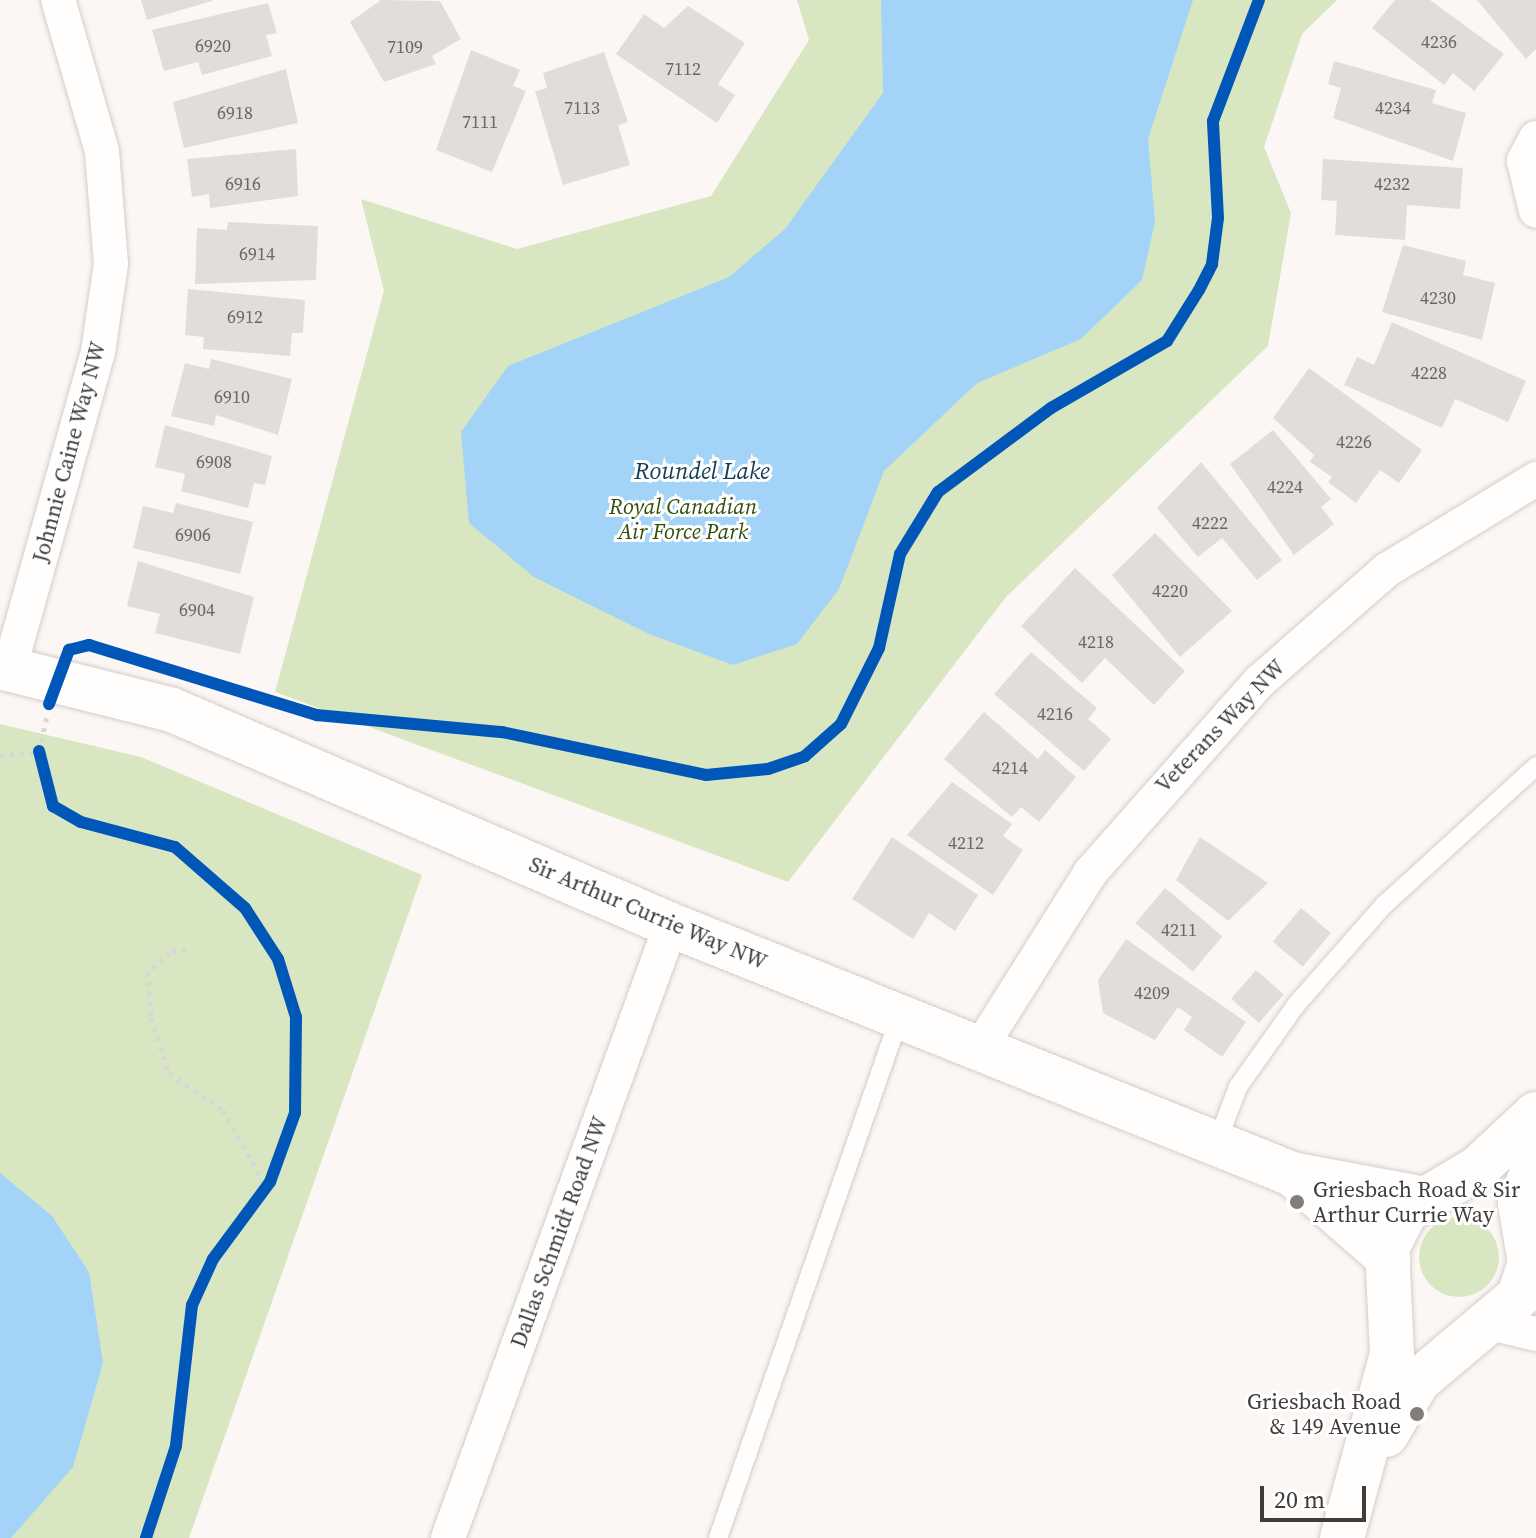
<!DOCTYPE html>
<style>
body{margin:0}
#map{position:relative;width:1536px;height:1538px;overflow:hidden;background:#fcf7f4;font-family:"Source Serif 4",serif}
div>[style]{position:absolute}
.green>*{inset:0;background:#d8e6c1}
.round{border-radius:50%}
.water>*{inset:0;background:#a3d4f8}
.building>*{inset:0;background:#e2ddda;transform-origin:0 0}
.path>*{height:5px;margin-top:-2.5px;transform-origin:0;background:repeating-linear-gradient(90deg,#d9d7d6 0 4px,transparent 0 10px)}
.roads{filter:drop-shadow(0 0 2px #d2cecc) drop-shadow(0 0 2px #d2cecc)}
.lane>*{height:18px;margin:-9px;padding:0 9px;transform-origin:9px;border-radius:9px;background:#fffefd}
.street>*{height:34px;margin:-17px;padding:0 17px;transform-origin:17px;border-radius:17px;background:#fffefd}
.secondary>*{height:44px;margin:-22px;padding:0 22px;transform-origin:22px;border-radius:22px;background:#fffefd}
.cycleway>*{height:12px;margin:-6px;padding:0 6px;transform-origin:6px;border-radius:6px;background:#0057b8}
.dots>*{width:22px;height:22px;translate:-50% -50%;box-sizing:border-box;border:4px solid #fff;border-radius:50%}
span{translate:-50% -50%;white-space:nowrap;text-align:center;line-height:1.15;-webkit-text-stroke:6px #fff;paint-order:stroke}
.number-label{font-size:18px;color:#6a6663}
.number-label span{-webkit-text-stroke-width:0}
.street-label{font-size:22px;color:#403c39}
.park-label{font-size:22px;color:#344d08;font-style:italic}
.poi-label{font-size:22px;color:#403c39}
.left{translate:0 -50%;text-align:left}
.right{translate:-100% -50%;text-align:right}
.water-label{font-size:24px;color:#133b56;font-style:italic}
.scale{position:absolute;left:1260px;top:1486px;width:106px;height:36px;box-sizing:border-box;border:4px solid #403c39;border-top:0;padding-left:10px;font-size:24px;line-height:28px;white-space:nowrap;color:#403c39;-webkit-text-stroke:6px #fff;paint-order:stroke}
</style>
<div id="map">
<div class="green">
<div style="clip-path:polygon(797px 0,1337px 0,1302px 34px,1264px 147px,1291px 213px,1268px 346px,1006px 597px,788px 882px,275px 692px,384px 291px,361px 199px,517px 249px,711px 196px,809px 40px)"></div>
<div style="clip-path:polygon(0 724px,141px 757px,422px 875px,189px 1538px,0 1538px)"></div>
<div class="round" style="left:1419px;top:1217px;width:80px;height:80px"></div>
</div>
<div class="water">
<div style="clip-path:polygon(881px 0,1193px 0,1148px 139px,1155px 222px,1142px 280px,1081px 339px,977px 383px,884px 471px,839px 589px,797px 644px,733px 665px,649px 634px,534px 577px,469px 523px,461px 432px,508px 366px,729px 277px,785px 229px,883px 93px)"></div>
<div style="clip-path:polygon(0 1173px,52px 1216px,89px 1272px,103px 1363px,73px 1467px,11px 1538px,0 1538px)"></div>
</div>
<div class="building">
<div style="clip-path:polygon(141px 0,212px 0,212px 1px,147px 20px)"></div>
<div style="clip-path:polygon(381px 0,440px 1px,461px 39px,432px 56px,436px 64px,384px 82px,350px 22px)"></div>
<div style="clip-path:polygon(1395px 0,1430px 0,1504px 54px,1474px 91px,1453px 73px,1444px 85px,1372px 28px)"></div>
<div style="clip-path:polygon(1477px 0,1536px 0,1536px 49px,1526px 59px)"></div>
<div style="clip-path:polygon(268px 3px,277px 33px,266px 35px,272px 56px,202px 75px,198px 62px,164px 71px,152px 30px)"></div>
<div style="clip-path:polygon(688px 6px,745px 43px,718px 84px,735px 95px,717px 123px,616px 54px,644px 14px,664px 28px)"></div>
<div style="clip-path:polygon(471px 50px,520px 70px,513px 86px,526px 91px,492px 172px,436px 150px)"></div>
<div style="clip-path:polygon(604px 52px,628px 122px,618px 125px,630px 165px,563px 185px,535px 91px,547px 88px,543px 73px)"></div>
<div style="clip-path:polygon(1334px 61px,1436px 90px,1432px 103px,1466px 113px,1453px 161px,1333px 118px,1341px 88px,1328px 84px)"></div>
<div style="clip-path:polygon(286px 69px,298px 123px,184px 148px,173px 102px)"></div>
<div style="clip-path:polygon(296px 149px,298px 196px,210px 208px,209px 194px,192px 197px,187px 159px)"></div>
<div style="clip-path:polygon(1323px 159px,1463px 168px,1460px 209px,1407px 205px,1405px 240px,1335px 235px,1337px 201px,1321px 200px)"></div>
<div style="clip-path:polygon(228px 222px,318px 226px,316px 280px,195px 284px,197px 228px,227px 230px)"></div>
<div style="clip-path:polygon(1403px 245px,1466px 261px,1463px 275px,1495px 283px,1482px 340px,1382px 312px)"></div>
<div style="clip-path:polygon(188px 289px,305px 300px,303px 333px,292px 333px,290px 356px,203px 349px,204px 337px,185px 335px)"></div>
<div style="clip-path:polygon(1392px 322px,1526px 381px,1508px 422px,1455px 399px,1442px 428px,1344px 385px,1357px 357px,1374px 365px)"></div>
<div style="clip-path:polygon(211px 359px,292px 379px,278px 435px,216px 415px,214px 426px,171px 416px,185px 363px,209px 369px)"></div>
<div style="clip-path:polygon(1309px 368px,1422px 450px,1399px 483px,1380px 470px,1356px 503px,1328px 482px,1332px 477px,1310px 462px,1314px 455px,1273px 418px)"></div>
<div style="clip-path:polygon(165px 425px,272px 456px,265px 485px,254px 483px,248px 508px,181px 491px,185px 474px,155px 467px)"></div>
<div style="clip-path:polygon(1273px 430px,1331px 499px,1321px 507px,1334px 524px,1294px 555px,1230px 464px)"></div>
<div style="clip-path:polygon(1201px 462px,1282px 560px,1257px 580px,1222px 538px,1198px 557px,1157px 508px)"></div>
<div style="clip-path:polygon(176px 503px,253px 522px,240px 574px,133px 548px,143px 506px,173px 513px)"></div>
<div style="clip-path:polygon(1155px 533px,1232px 611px,1180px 657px,1112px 575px)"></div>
<div style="clip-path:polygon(138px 561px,254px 597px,240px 654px,155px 633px,160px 614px,127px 606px)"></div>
<div style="clip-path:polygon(1075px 568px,1185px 671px,1154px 705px,1105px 658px,1082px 683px,1021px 626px)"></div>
<div style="clip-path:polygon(1031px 652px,1097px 708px,1088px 719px,1111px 739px,1084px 771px,994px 694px)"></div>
<div style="clip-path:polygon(984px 712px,1038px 759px,1045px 750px,1076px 777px,1039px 822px,1021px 807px,1012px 817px,944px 759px)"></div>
<div style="clip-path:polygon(952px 782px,1012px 824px,1003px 836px,1023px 850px,993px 895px,907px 835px)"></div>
<div style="clip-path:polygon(892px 837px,978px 895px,955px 931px,929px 913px,913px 939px,852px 899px)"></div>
<div style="clip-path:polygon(1200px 837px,1268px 883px,1228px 921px,1176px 880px)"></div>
<div style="left:1165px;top:888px;width:75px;height:46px;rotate:40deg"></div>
<div style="left:1301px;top:908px;width:39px;height:44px;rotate:40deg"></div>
<div style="clip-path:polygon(1126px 939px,1246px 1022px,1222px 1057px,1184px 1030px,1192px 1017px,1178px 1007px,1155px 1040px,1103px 1013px,1098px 980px)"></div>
<div style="left:1256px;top:970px;width:37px;height:38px;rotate:41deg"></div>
</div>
<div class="path">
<div style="left:0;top:756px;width:39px;rotate:-7deg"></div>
<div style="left:39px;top:751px;width:36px;rotate:-77deg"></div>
<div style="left:186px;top:949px;width:16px;rotate:169deg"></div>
<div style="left:170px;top:952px;width:30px;rotate:138deg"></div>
<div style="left:148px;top:972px;width:46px;rotate:86.3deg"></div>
<div style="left:151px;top:1018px;width:58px;rotate:71.9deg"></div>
<div style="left:169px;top:1073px;width:65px;rotate:34.4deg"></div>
<div style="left:223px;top:1110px;width:88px;rotate:60.8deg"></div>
</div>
<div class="roads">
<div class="lane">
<div style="left:1216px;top:1145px;width:62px;rotate:-69.2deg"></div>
<div style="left:1238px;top:1087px;width:100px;rotate:-54.7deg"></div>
<div style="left:1296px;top:1005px;width:133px;rotate:-48.7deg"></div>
<div style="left:1384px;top:905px;width:206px;rotate:-42.4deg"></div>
<div style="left:718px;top:1538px;width:553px;rotate:-70.78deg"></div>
</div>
<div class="street">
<div style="left:1536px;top:138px;width:26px;rotate:118deg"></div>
<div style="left:1524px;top:161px;width:51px;rotate:76.5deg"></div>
<div style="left:10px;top:667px;width:327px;rotate:-74.4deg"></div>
<div style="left:98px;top:352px;width:89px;rotate:-81.6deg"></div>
<div style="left:111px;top:264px;width:113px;rotate:-94.6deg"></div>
<div style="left:102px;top:151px;width:157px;rotate:-106.2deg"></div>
<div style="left:980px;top:1048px;width:207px;rotate:-57.8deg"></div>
<div style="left:1090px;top:873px;width:256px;rotate:-48.5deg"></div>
<div style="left:1260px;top:681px;width:169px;rotate:-41.2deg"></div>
<div style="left:1387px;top:570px;width:175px;rotate:-31.4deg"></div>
<div style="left:1491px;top:1323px;width:46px;rotate:13.7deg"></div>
<div style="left:448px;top:1538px;width:652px;rotate:-70.01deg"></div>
</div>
<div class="secondary">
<div style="left:0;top:667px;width:177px;rotate:14deg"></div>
<div style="left:172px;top:710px;width:543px;rotate:23.31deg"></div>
<div style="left:671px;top:925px;width:669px;rotate:21.85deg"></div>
<div style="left:1292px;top:1174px;width:135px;rotate:10.6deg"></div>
<div style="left:1292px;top:1174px;width:128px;rotate:41.2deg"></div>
<div style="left:1386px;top:1435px;width:63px;rotate:-59.3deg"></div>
<div style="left:1418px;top:1381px;width:132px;rotate:-40.1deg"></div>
<div style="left:1519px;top:1296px;width:35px;rotate:-72deg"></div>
<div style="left:1530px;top:1263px;width:61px;rotate:-99.5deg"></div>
<div style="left:1520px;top:1203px;width:44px;rotate:-68.7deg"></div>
<div style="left:1342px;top:1538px;width:191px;rotate:-74.8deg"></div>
<div style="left:1392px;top:1354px;width:106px;rotate:-92.7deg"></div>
<div style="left:1387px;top:1248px;width:42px;rotate:-62.8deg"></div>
<div style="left:1406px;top:1211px;width:84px;rotate:-30.8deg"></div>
<div style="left:1478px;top:1168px;width:79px;rotate:-43deg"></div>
</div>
</div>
<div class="cycleway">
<div style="left:49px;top:704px;width:58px;rotate:-69.7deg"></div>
<div style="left:69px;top:650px;width:21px;rotate:-14deg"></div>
<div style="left:89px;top:645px;width:239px;rotate:17.1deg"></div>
<div style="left:317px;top:715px;width:186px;rotate:5.3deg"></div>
<div style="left:502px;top:732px;width:208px;rotate:11.9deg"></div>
<div style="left:706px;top:775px;width:62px;rotate:-5.5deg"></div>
<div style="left:768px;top:769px;width:39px;rotate:-19deg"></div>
<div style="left:805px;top:756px;width:48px;rotate:-41.6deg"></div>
<div style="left:841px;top:724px;width:85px;rotate:-63.4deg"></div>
<div style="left:879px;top:648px;width:96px;rotate:-77.4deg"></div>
<div style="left:900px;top:554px;width:73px;rotate:-58.5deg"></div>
<div style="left:938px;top:492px;width:141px;rotate:-36.6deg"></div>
<div style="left:1051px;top:408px;width:134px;rotate:-30deg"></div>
<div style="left:1167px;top:341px;width:60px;rotate:-57.9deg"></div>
<div style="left:1199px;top:290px;width:29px;rotate:-63deg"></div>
<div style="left:1212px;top:264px;width:46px;rotate:-82.6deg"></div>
<div style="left:1218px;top:218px;width:97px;rotate:-93deg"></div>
<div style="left:1213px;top:121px;width:129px;rotate:-69.2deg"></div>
<div style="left:39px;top:751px;width:57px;rotate:75.7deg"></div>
<div style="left:53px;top:806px;width:32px;rotate:30deg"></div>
<div style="left:81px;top:822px;width:97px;rotate:14.9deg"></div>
<div style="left:175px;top:847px;width:93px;rotate:41.1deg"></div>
<div style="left:245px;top:908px;width:61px;rotate:57.1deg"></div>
<div style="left:278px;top:959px;width:61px;rotate:72.8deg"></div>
<div style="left:296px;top:1017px;width:96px;rotate:90.6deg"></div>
<div style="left:295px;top:1113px;width:73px;rotate:109.9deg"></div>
<div style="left:270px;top:1182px;width:96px;rotate:126.5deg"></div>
<div style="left:213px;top:1259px;width:51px;rotate:114.5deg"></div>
<div style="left:192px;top:1305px;width:142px;rotate:96.5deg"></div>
<div style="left:176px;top:1446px;width:97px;rotate:108.1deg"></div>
</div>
<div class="dots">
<div style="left:1297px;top:1202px;background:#827d7a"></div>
<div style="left:1417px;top:1414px;background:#827d7a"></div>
</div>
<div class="number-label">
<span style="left:1439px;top:42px">4236</span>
<span style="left:213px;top:46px">6920</span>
<span style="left:405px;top:47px">7109</span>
<span style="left:683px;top:69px">7112</span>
<span style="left:582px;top:108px">7113</span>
<span style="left:1393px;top:108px">4234</span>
<span style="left:235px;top:113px">6918</span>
<span style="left:480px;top:122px">7111</span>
<span style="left:243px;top:184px">6916</span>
<span style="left:1392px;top:184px">4232</span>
<span style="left:257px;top:254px">6914</span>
<span style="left:1438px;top:298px">4230</span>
<span style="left:245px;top:317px">6912</span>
<span style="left:1429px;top:373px">4228</span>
<span style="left:232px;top:397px">6910</span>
<span style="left:1354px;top:442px">4226</span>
<span style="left:214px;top:462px">6908</span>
<span style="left:1285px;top:487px">4224</span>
<span style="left:1210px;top:523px">4222</span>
<span style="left:193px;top:535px">6906</span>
<span style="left:1170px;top:591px">4220</span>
<span style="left:197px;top:610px">6904</span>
<span style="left:1096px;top:642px">4218</span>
<span style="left:1055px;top:714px">4216</span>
<span style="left:1010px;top:768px">4214</span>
<span style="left:966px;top:843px">4212</span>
<span style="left:1179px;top:930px">4211</span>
<span style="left:1152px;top:993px">4209</span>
</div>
<div class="street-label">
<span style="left:69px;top:452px;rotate:-75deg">Johnnie Caine Way NW</span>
<span style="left:1220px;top:726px;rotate:-46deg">Veterans Way NW</span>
<span style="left:648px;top:913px;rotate:23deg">Sir Arthur Currie Way NW</span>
<span style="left:559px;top:1232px;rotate:-70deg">Dallas Schmidt Road NW</span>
</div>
<div class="park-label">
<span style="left:683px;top:519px">Royal Canadian<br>Air Force Park</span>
</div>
<div class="poi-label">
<span class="left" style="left:1313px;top:1202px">Griesbach Road &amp; Sir<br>Arthur Currie Way</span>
<span class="right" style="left:1401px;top:1414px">Griesbach Road<br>&amp; 149 Avenue</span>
</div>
<div class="water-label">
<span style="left:702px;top:471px">Roundel Lake</span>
</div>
<div class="scale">20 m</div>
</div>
